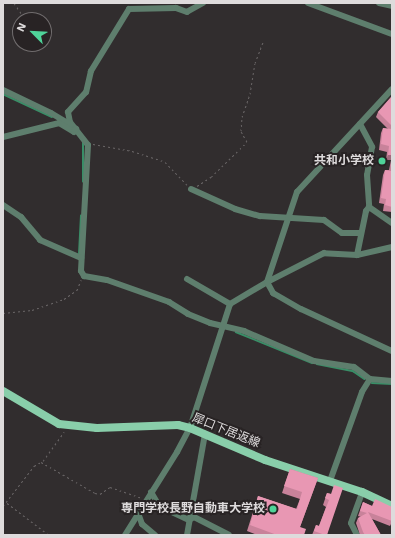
<!DOCTYPE html>
<meta charset="utf-8">
<style>
body{margin:0}
#map{position:relative;width:395px;height:538px;overflow:hidden;background:#312d2e;font-family:"Work Sans","Noto Sans JP",sans-serif}
div>[style]{position:absolute}
.stream>*{height:1.5px;margin:-0.75px;padding:0 0.75px;transform-origin:0.75px;border-radius:0.75px;background:#398e67}
.path>*{height:1px;margin-top:-0.5px;transform-origin:0;background:repeating-linear-gradient(90deg,#696566 0 2px,transparent 0 5px)}
.minor>*{height:6px;margin:-3px;padding:0 3px;transform-origin:3px;border-radius:3px;background:#5e7e6d}
.major>*{height:8px;margin:-4px;padding:0 4px;transform-origin:4px;border-radius:4px;background:#89ceaa}
.wall>*{inset:0;background:#c8829a}
.shaded-wall>*{inset:0;background:#a26a7d}
.building>*{inset:0;background:#e897b3}
.dots>*{width:11px;height:11px;translate:-50% -50%;box-sizing:border-box;border:2px solid #282324;border-radius:50%}
span{translate:-50% -50%;white-space:nowrap;text-align:center;line-height:1.15;-webkit-text-stroke:4px #282324;paint-order:stroke}
.poi-label{font-size:12px;color:#dedbdc;font-weight:700}
.right{translate:-100% -50%;text-align:right}
.street-label{font-size:12px;color:#dedbdc}
.frame{position:absolute;inset:0;border:4px solid #dedbdc;pointer-events:none}
.north{position:absolute;left:12px;top:12px;width:40px;height:40px;box-sizing:border-box;background:#282324;border:1px solid #716d6e;border-radius:50%;rotate:294deg;font-size:11px;font-weight:700;line-height:16px;text-align:center;color:#dedbdc}
.north::after{content:'';display:block;margin:auto;width:14px;height:18px;background:#4fd399;clip-path:polygon(50% 0,100% 100%,50% 72%,0 100%)}
</style>
<div id="map">
<div class="stream">
<div style="left:3px;top:94px;width:54px;rotate:25.1deg"></div>
<div style="left:83px;top:182px;width:40px;rotate:-90deg"></div>
<div style="left:79px;top:254px;width:38px;rotate:-87deg"></div>
<div style="left:236px;top:332px;width:82px;rotate:22.2deg"></div>
<div style="left:317px;top:364px;width:37px;rotate:11deg"></div>
<div style="left:353px;top:371px;width:14px;rotate:34deg"></div>
<div style="left:372px;top:383px;width:20px;rotate:3deg"></div>
</div>
<div class="path">
<div style="left:14px;top:3px;width:21px;rotate:55deg"></div>
<div style="left:93px;top:144px;width:40px;rotate:10deg"></div>
<div style="left:132px;top:151px;width:35px;rotate:18deg"></div>
<div style="left:165px;top:162px;width:32px;rotate:46deg"></div>
<div style="left:197px;top:186px;width:17px;rotate:-33deg"></div>
<div style="left:211px;top:177px;width:50px;rotate:-44.2deg"></div>
<div style="left:247px;top:142px;width:13px;rotate:-119deg"></div>
<div style="left:241px;top:131px;width:14px;rotate:-86deg"></div>
<div style="left:242px;top:117px;width:24px;rotate:-71deg"></div>
<div style="left:250px;top:94px;width:31px;rotate:-81deg"></div>
<div style="left:255px;top:63px;width:25px;rotate:-69deg"></div>
<div style="left:3px;top:313px;width:29px;rotate:-6deg"></div>
<div style="left:32px;top:310px;width:34px;rotate:-19deg"></div>
<div style="left:64px;top:299px;width:16px;rotate:-35deg"></div>
<div style="left:77px;top:290px;width:11px;rotate:-68deg"></div>
<div style="left:41px;top:462px;width:62px;rotate:29.9deg"></div>
<div style="left:95px;top:493px;width:5px;rotate:11deg"></div>
<div style="left:100px;top:494px;width:12px;rotate:-35deg"></div>
<div style="left:110px;top:487px;width:34px;rotate:19deg"></div>
<div style="left:7px;top:503px;width:53px;rotate:37.3deg"></div>
<div style="left:3px;top:506px;width:51px;rotate:-52.2deg"></div>
<div style="left:34px;top:466px;width:10px;rotate:-29deg"></div>
<div style="left:43px;top:461px;width:36px;rotate:-54deg"></div>
</div>
<div class="minor">
<div style="left:203px;top:3px;width:18px;rotate:151deg"></div>
<div style="left:187px;top:12px;width:12px;rotate:-160deg"></div>
<div style="left:176px;top:8px;width:47px;rotate:178.8deg"></div>
<div style="left:129px;top:9px;width:73px;rotate:121.5deg"></div>
<div style="left:91px;top:71px;width:22px;rotate:103deg"></div>
<div style="left:86px;top:92px;width:27px;rotate:132deg"></div>
<div style="left:68px;top:112px;width:10px;rotate:79deg"></div>
<div style="left:70px;top:122px;width:29px;rotate:52deg"></div>
<div style="left:88px;top:145px;width:126px;rotate:93.2deg"></div>
<div style="left:81px;top:271px;width:6px;rotate:59deg"></div>
<div style="left:84px;top:276px;width:23px;rotate:10deg"></div>
<div style="left:107px;top:280px;width:66px;rotate:19.5deg"></div>
<div style="left:169px;top:302px;width:22px;rotate:32deg"></div>
<div style="left:188px;top:314px;width:24px;rotate:22deg"></div>
<div style="left:210px;top:323px;width:35px;rotate:13deg"></div>
<div style="left:244px;top:331px;width:76px;rotate:23.2deg"></div>
<div style="left:314px;top:361px;width:40px;rotate:8.5deg"></div>
<div style="left:354px;top:367px;width:20px;rotate:37deg"></div>
<div style="left:370px;top:379px;width:15px;rotate:122deg"></div>
<div style="left:362px;top:392px;width:95px;rotate:109.8deg"></div>
<div style="left:308px;top:3px;width:90px;rotate:20.3deg"></div>
<div style="left:379px;top:3px;width:13px;rotate:13deg"></div>
<div style="left:3px;top:90px;width:53px;rotate:25.6deg"></div>
<div style="left:51px;top:113px;width:23px;rotate:31deg"></div>
<div style="left:360px;top:124px;width:26px;rotate:62deg"></div>
<div style="left:372px;top:147px;width:28px;rotate:100deg"></div>
<div style="left:367px;top:175px;width:32px;rotate:86deg"></div>
<div style="left:369px;top:207px;width:28px;rotate:35deg"></div>
<div style="left:3px;top:137px;width:58px;rotate:-14deg"></div>
<div style="left:59px;top:123px;width:17px;rotate:31deg"></div>
<div style="left:74px;top:132px;width:4px;rotate:-56deg"></div>
<div style="left:191px;top:189px;width:48px;rotate:24.4deg"></div>
<div style="left:235px;top:209px;width:26px;rotate:16deg"></div>
<div style="left:260px;top:216px;width:64px;rotate:3.6deg"></div>
<div style="left:324px;top:220px;width:22px;rotate:36deg"></div>
<div style="left:342px;top:233px;width:19px"></div>
<div style="left:3px;top:205px;width:22px;rotate:34deg"></div>
<div style="left:21px;top:217px;width:30px;rotate:50deg"></div>
<div style="left:40px;top:240px;width:45px;rotate:23.7deg"></div>
<div style="left:392px;top:247px;width:36px;rotate:167deg"></div>
<div style="left:357px;top:255px;width:33px;rotate:-177deg"></div>
<div style="left:324px;top:253px;width:64px;rotate:153deg"></div>
<div style="left:267px;top:282px;width:13px;rotate:61deg"></div>
<div style="left:273px;top:293px;width:32px;rotate:30deg"></div>
<div style="left:301px;top:309px;width:100px;rotate:24.8deg"></div>
<div style="left:357px;top:255px;width:45px;rotate:-78.4deg"></div>
<div style="left:366px;top:211px;width:5px;rotate:-53deg"></div>
<div style="left:187px;top:279px;width:50px;rotate:30.2deg"></div>
<div style="left:370px;top:379px;width:22px;rotate:5deg"></div>
<div style="left:151px;top:492px;width:16px;rotate:60deg"></div>
<div style="left:159px;top:506px;width:33px;rotate:25deg"></div>
<div style="left:189px;top:520px;width:6px;rotate:-31deg"></div>
<div style="left:194px;top:517px;width:39px;rotate:27deg"></div>
<div style="left:138px;top:513px;width:12px;rotate:70deg"></div>
<div style="left:142px;top:524px;width:17px;rotate:40deg"></div>
<div style="left:125px;top:535px;width:98px;rotate:-57.9deg"></div>
<div style="left:177px;top:452px;width:27px;rotate:-62deg"></div>
<div style="left:190px;top:428px;width:130px;rotate:-72.1deg"></div>
<div style="left:230px;top:304px;width:43px;rotate:-30.7deg"></div>
<div style="left:267px;top:282px;width:95px;rotate:-71.6deg"></div>
<div style="left:297px;top:192px;width:140px;rotate:-47.3deg"></div>
<div style="left:187px;top:535px;width:103px;rotate:-79.9deg"></div>
<div style="left:357px;top:535px;width:13px;rotate:-117deg"></div>
<div style="left:351px;top:523px;width:33px;rotate:-70deg"></div>
</div>
<div class="major">
<div style="left:3px;top:391px;width:65px;rotate:30.5deg"></div>
<div style="left:59px;top:424px;width:38px;rotate:6deg"></div>
<div style="left:97px;top:428px;width:81px;rotate:-2.1deg"></div>
<div style="left:178px;top:425px;width:12px;rotate:14deg"></div>
<div style="left:190px;top:428px;width:82px;rotate:23.1deg"></div>
<div style="left:265px;top:460px;width:102px;rotate:18.3deg"></div>
<div style="left:362px;top:492px;width:33px;rotate:25deg"></div>
</div>
<div class="wall">
<div style="clip-path:polygon(392px 96px,392px 212px,383px 211px,384px 204px,379px 203px,383px 175px,385px 170px,389px 170px,391px 160px,386px 160px,387px 152px,379px 150px,381px 133px,383px 128px,388px 129px,376px 117px,378px 112px)"></div>
<div style="clip-path:polygon(290px 469px,318px 478px,300px 527px,304px 535px,257px 535px,247px 531px,258px 496px,296px 509px,300px 499px,282px 493px)"></div>
<div style="clip-path:polygon(327px 493px,331px 494px,327px 535px,312px 535px,316px 525px,319px 526px,326px 507px,323px 505px)"></div>
<div style="clip-path:polygon(363px 502px,372px 506px,392px 507px,392px 522px,390px 526px,372px 519px,381px 535px,360px 535px,356px 523px,358px 518px,361px 517px,358px 516px)"></div>
</div>
<div class="shaded-wall">
<div style="clip-path:polygon(388px 155px,392px 155px,391px 160px,386px 160px)"></div>
</div>
<div class="building">
<div style="clip-path:polygon(392px 96px,392px 126px,378px 112px)"></div>
<div style="clip-path:polygon(383px 128px,392px 129px,392px 155px,388px 155px,389px 146px,381px 144px)"></div>
<div style="clip-path:polygon(392px 159px,392px 207px,385px 205px,386px 199px,381px 198px,385px 170px,391px 171px)"></div>
<div style="clip-path:polygon(290px 469px,318px 478px,300px 527px,306px 529px,304px 535px,277px 535px,250px 525px,258px 496px,297px 509px,302px 492px,284px 486px)"></div>
<div style="clip-path:polygon(334px 485px,343px 488px,327px 535px,325px 535px,314px 531px,316px 525px,319px 526px,329px 500px,325px 498px,327px 493px,331px 494px)"></div>
<div style="clip-path:polygon(375px 499px,392px 507px,392px 521px,368px 512px,381px 535px,365px 535px,363px 532px,358px 518px,367px 513px,360px 511px,363px 502px,372px 506px)"></div>
</div>
<div class="dots">
<div style="left:382px;top:161px;background:#4fd399"></div>
<div style="left:273px;top:509px;background:#4fd399"></div>
</div>
<div class="poi-label">
<span class="right" style="left:374px;top:161px">共和小学校</span>
<span class="right" style="left:265px;top:509px">専門学校長野自動車大学校</span>
</div>
<div class="street-label">
<span style="left:226px;top:431px;rotate:22deg">犀口下居返線</span>
</div>
<div class="frame"></div>
<div class="north">N</div>
</div>
